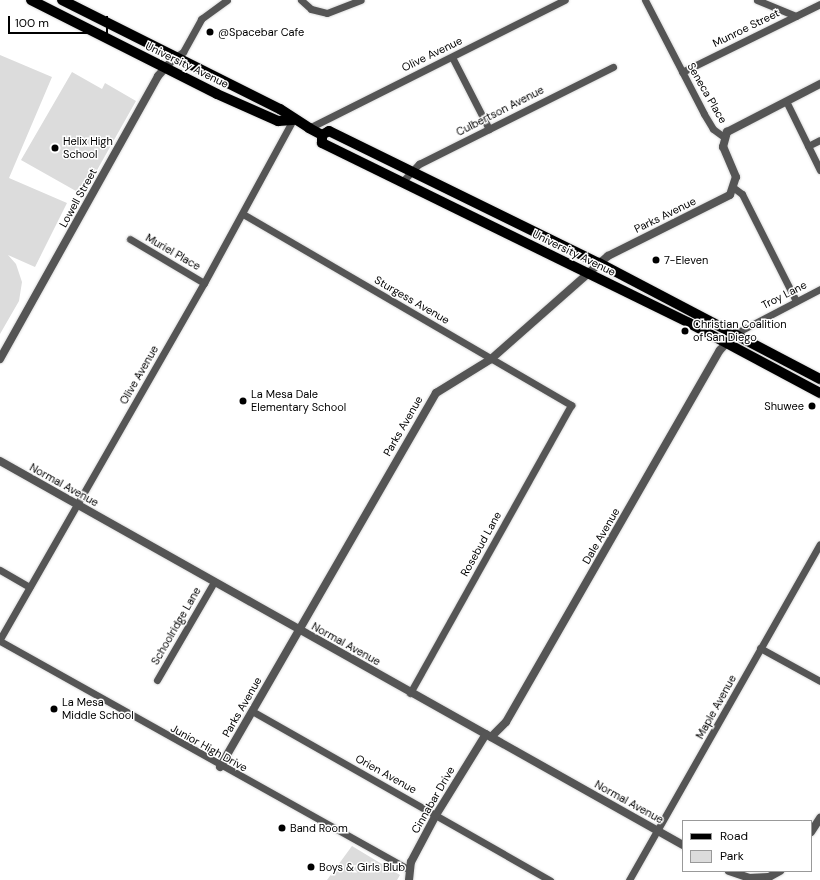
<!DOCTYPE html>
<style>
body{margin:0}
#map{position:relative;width:820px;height:880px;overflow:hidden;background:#fff;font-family:"DM Sans",sans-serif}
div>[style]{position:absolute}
.green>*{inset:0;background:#dcdcdc}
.roads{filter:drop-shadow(0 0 1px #dbdbdb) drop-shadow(0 0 1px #dbdbdb)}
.minor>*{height:7px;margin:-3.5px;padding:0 3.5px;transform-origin:3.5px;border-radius:3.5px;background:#555}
.tertiary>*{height:8px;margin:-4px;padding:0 4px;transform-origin:4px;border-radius:4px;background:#555}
.primary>*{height:10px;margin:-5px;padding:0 5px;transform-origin:5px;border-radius:5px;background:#000}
.dots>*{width:11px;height:11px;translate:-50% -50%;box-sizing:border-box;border:2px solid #fff;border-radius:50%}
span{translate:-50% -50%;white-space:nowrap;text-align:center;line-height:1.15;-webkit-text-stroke:3px #fff;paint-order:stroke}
.street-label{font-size:11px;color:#000}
.poi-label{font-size:11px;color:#000}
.left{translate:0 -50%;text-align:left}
.right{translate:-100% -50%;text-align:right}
.legend{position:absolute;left:682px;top:820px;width:130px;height:52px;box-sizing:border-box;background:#fff;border:1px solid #999;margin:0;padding:5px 7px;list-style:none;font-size:12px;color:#000}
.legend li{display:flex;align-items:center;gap:8px;height:20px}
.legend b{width:20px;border:1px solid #999}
.scale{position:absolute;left:8px;top:16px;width:100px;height:18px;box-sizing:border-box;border:2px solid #000;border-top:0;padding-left:5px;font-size:12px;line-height:14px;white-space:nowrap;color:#000;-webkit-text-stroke:3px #fff;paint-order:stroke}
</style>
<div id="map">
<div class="green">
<div style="clip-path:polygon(0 55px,52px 77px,9px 178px,67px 203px,35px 267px,8px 255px,16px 264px,22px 282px,19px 301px,0 334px)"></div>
<div style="clip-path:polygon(72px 72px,102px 89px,105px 83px,136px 101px,83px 195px,21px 160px)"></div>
<div style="clip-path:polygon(352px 846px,400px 875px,397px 880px,327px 880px)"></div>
</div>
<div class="roads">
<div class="minor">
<div style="left:301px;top:0;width:13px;rotate:42deg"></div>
<div style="left:311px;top:9px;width:16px;rotate:14deg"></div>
<div style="left:327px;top:13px;width:36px;rotate:-21deg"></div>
<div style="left:645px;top:0;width:128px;rotate:62.6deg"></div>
<div style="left:704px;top:114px;width:17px;rotate:59deg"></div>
<div style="left:713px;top:129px;width:14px;rotate:36deg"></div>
<div style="left:757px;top:0;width:42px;rotate:22.3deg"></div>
<div style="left:452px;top:57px;width:81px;rotate:62.8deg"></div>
<div style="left:174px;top:58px;width:11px;rotate:-34deg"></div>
<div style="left:183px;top:52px;width:38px;rotate:-61deg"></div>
<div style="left:201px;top:19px;width:32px;rotate:-36deg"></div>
<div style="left:682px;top:72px;width:154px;rotate:-26.2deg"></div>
<div style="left:786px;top:101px;width:77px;rotate:63.8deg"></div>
<div style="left:309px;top:128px;width:286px;rotate:-26.6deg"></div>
<div style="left:808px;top:146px;width:13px;rotate:-27deg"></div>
<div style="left:402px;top:182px;width:25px;rotate:-47deg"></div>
<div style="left:419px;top:164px;width:217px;rotate:-26.6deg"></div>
<div style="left:734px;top:188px;width:10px;rotate:37deg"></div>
<div style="left:742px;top:194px;width:120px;rotate:63.2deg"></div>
<div style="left:243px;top:214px;width:380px;rotate:30.2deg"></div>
<div style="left:571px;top:405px;width:330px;rotate:119.2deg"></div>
<div style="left:130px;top:239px;width:86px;rotate:30.7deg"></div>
<div style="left:736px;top:333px;width:95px;rotate:-27.6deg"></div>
<div style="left:0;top:570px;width:34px;rotate:30deg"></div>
<div style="left:0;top:639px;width:410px;rotate:-60.2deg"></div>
<div style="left:204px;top:283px;width:186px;rotate:-61.4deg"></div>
<div style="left:0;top:641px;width:469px;rotate:29.2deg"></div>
<div style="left:760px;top:648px;width:68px;rotate:28.8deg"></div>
<div style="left:157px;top:680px;width:113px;rotate:-59.8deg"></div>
<div style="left:252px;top:711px;width:343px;rotate:29.6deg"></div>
<div style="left:629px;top:880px;width:386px;rotate:-60.4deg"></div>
</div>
<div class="tertiary">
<div style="left:0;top:359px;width:324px;rotate:-60.8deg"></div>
<div style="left:158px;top:76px;width:24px;rotate:-48deg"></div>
<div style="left:0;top:461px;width:784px;rotate:29.35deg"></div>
<div style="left:491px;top:737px;width:21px;rotate:-45deg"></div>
<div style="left:506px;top:722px;width:429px;rotate:-60.1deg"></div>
<div style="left:720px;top:350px;width:23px;rotate:-47deg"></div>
<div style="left:220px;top:767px;width:432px;rotate:-60deg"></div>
<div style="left:436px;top:393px;width:65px;rotate:-31.7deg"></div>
<div style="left:491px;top:359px;width:156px;rotate:-41.4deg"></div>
<div style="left:608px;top:256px;width:136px;rotate:-26.6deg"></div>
<div style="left:730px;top:195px;width:19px;rotate:-72deg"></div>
<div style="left:736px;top:177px;width:33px;rotate:-113deg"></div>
<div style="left:723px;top:147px;width:16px;rotate:-75deg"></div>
<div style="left:727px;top:132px;width:105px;rotate:-27.3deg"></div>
<div style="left:811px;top:832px;width:17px;rotate:-57deg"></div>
<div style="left:729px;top:871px;width:21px;rotate:19deg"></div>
<div style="left:749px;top:878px;width:20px;rotate:-3deg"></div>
<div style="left:769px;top:877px;width:13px;rotate:-29deg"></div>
<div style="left:409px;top:880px;width:18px;rotate:-84deg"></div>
<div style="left:411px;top:862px;width:53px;rotate:-62deg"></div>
<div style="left:436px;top:815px;width:95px;rotate:-58.3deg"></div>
</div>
<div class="primary">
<div style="left:31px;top:0;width:208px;rotate:26.8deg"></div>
<div style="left:217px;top:94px;width:67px;rotate:23.9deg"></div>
<div style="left:278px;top:121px;width:15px;rotate:-4deg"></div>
<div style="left:62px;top:0;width:244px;rotate:26.6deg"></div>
<div style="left:280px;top:109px;width:35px;rotate:33deg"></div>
<div style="left:309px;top:128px;width:15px;rotate:28deg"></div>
<div style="left:322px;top:135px;width:8px;rotate:-30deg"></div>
<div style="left:329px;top:131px;width:301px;rotate:26.1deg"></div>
<div style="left:599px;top:263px;width:250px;rotate:27.7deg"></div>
<div style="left:322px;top:135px;width:8px;rotate:90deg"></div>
<div style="left:322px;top:143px;width:409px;rotate:26.1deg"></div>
<div style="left:689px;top:323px;width:149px;rotate:28.1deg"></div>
</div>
</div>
<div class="dots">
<div style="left:210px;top:32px;background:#000"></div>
<div style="left:55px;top:148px;background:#000"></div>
<div style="left:656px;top:260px;background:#000"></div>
<div style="left:685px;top:331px;background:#000"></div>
<div style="left:243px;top:401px;background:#000"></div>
<div style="left:812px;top:406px;background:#000"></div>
<div style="left:54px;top:709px;background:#000"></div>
<div style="left:282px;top:828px;background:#000"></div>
<div style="left:311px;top:867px;background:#000"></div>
</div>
<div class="street-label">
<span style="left:746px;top:28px;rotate:-26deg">Munroe Street</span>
<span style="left:432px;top:54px;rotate:-26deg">Olive Avenue</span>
<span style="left:187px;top:65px;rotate:26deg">University Avenue</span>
<span style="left:707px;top:93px;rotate:60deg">Seneca Place</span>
<span style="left:500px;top:111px;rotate:-27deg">Culbertson Avenue</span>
<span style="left:78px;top:198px;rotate:-61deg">Lowell Street</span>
<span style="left:665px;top:215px;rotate:-26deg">Parks Avenue</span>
<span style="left:173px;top:252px;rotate:30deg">Muriel Place</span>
<span style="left:574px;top:253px;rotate:26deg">University Avenue</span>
<span style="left:784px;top:295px;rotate:-27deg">Troy Lane</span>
<span style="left:412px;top:300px;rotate:30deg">Sturgess Avenue</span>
<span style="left:139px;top:375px;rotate:-60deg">Olive Avenue</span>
<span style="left:403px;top:426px;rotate:-60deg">Parks Avenue</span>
<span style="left:64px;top:485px;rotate:29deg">Normal Avenue</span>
<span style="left:601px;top:536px;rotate:-60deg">Dale Avenue</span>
<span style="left:481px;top:544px;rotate:-61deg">Rosebud Lane</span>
<span style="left:176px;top:626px;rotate:-60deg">Schoolridge Lane</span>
<span style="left:346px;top:644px;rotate:29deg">Normal Avenue</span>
<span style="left:242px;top:707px;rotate:-60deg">Parks Avenue</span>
<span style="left:716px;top:707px;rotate:-61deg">Maple Avenue</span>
<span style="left:209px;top:748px;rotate:29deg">Junior High Drive</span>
<span style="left:386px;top:774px;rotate:29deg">Orien Avenue</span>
<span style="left:433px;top:800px;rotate:-60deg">Cinnabar Drive</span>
<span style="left:629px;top:802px;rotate:29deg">Normal Avenue</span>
</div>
<div class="poi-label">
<span class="left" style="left:218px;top:32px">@Spacebar Cafe</span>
<span class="left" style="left:63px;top:148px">Helix High<br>School</span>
<span class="left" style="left:664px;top:260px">7-Eleven</span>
<span class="left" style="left:693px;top:331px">Christian Coalition<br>of San Diego</span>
<span class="left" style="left:251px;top:401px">La Mesa Dale<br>Elementary School</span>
<span class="right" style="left:804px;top:406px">Shuwee</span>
<span class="left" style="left:62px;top:709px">La Mesa<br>Middle School</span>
<span class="left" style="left:290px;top:828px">Band Room</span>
<span class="left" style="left:319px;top:867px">Boys &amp; Girls Blub</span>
</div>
<ul class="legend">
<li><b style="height:5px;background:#000"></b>Road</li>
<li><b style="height:11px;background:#dcdcdc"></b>Park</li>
</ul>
<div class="scale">100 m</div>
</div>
